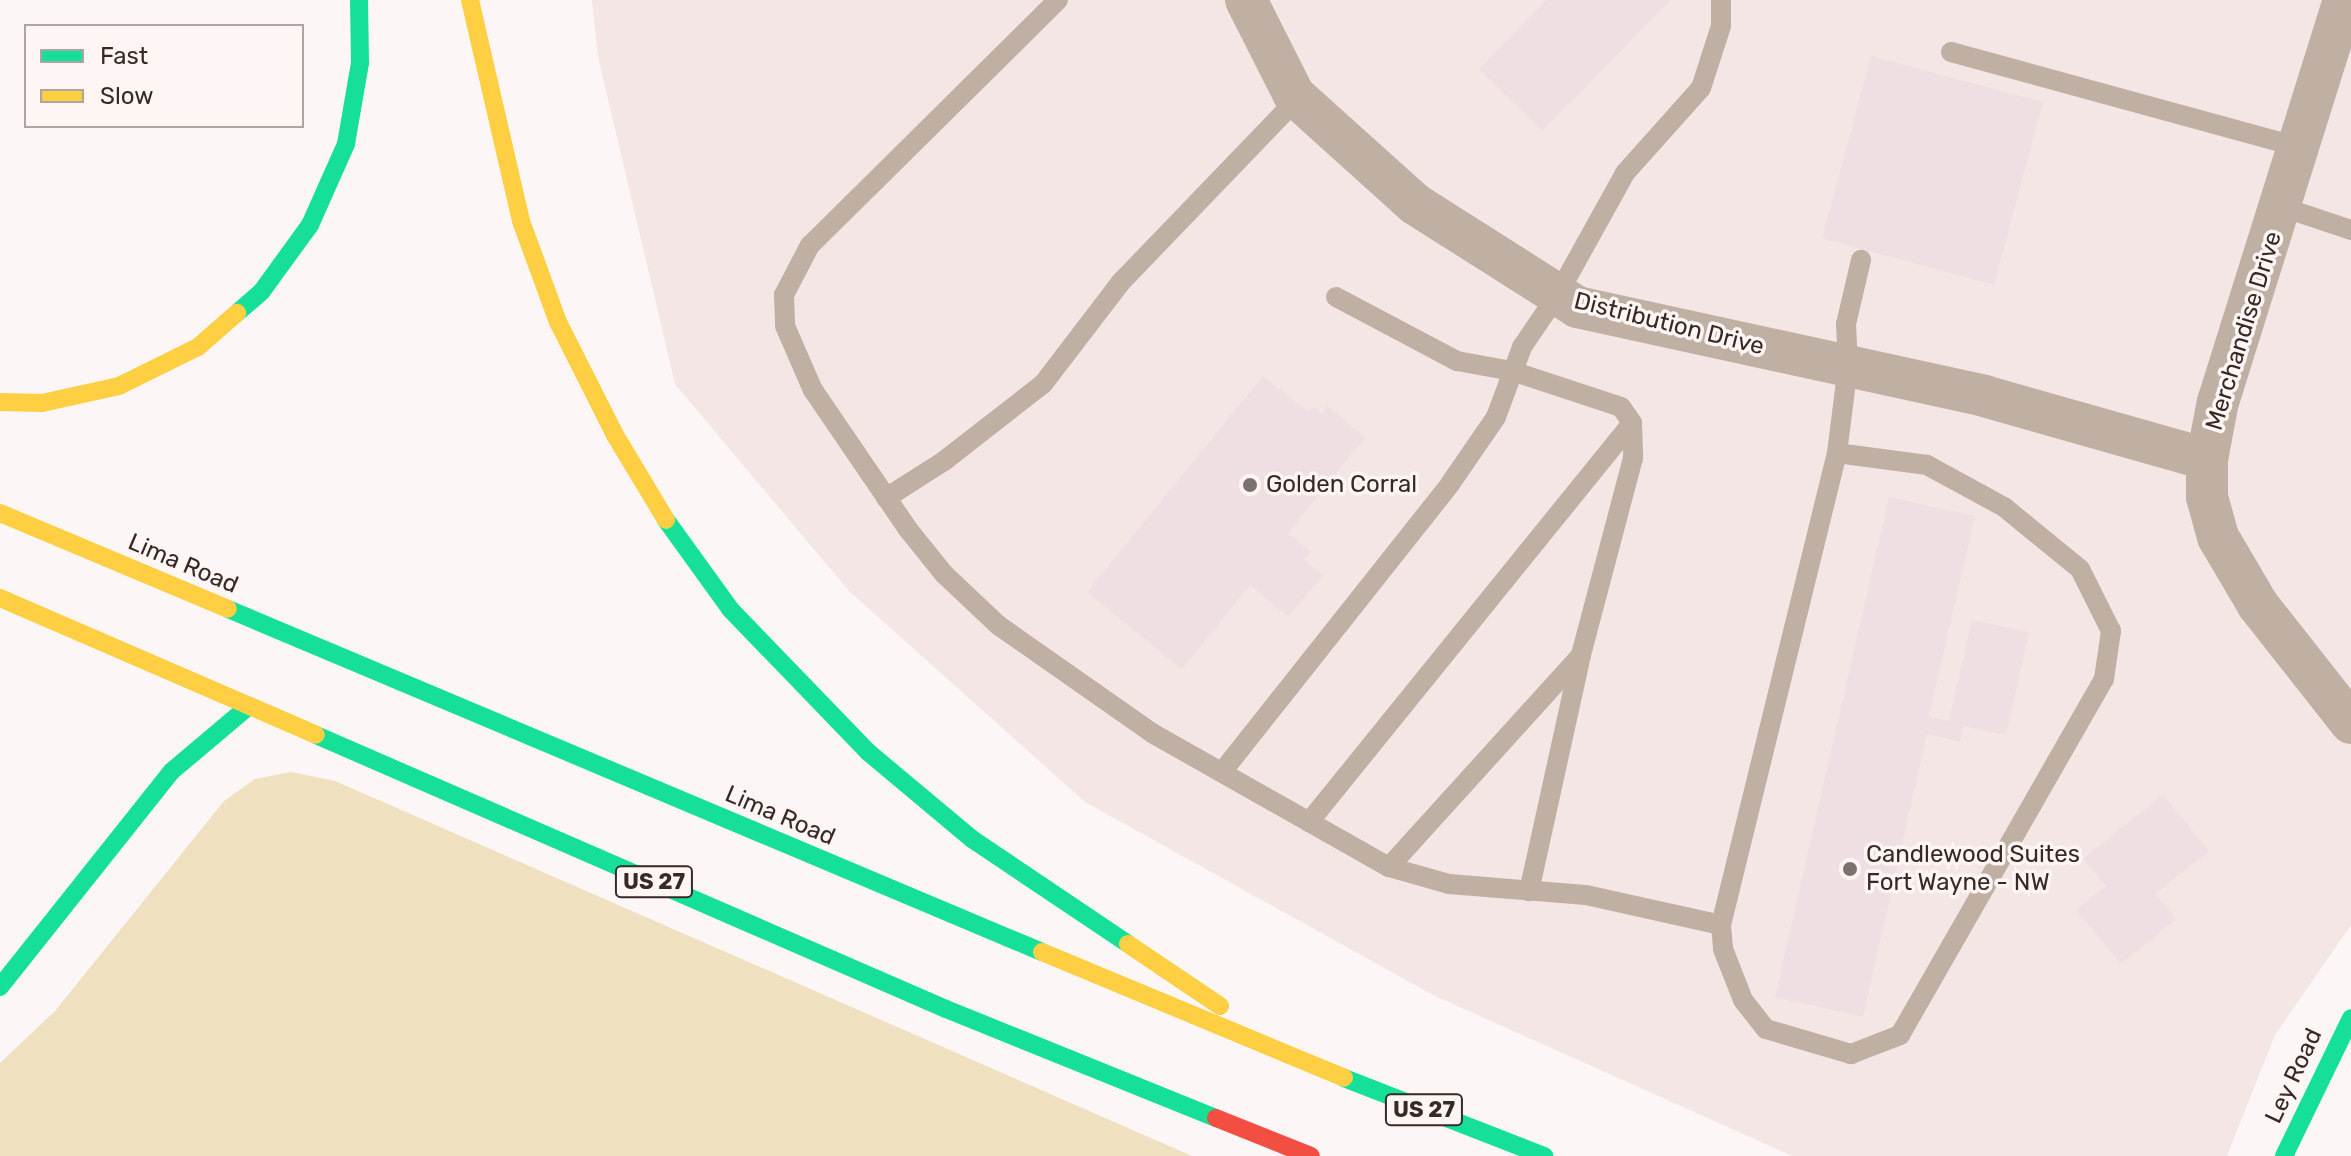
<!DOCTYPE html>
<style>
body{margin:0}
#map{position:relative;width:2351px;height:1156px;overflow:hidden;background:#fcf7f6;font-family:Rubik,sans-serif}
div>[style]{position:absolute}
.built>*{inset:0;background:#f3e6e4}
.green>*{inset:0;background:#efe1bf}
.building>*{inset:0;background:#efdfe3;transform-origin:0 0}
.lane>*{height:20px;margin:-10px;padding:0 10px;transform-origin:10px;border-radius:10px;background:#c0b0a4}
.street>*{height:42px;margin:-21px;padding:0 21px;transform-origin:21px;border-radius:21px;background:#c0b0a4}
.fast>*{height:18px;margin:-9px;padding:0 9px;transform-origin:9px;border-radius:9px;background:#16e098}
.slow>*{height:18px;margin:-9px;padding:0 9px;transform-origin:9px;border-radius:9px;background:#ffcf43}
.jam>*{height:18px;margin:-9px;padding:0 9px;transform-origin:9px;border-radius:9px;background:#f24e42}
.dots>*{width:22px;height:22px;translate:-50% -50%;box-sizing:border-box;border:4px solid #fef6f4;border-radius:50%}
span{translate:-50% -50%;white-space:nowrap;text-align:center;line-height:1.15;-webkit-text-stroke:7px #fef6f4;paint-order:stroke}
.shield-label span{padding:2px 6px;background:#fef6f4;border:2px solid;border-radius:6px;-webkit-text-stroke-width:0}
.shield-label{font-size:22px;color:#382926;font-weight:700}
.street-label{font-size:24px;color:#382926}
.poi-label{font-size:24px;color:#382926}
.left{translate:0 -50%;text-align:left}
.legend{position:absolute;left:24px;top:24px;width:280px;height:104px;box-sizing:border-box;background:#fef6f4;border:2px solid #afa4a2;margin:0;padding:10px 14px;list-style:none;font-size:24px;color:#382926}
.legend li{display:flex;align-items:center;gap:16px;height:40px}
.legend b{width:40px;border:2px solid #afa4a2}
</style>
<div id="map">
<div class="built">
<div style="clip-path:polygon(592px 0,2351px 0,2351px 925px,2275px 1035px,2227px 1156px,1792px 1156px,1433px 995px,1085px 802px,849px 591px,675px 384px,598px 57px)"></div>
</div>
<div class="green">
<div style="clip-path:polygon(291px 772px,335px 781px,1192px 1156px,0 1156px,0 1063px,55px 1011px,224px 801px,255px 779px)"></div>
</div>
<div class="building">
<div style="clip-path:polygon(1546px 0,1671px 0,1542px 131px,1479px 69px)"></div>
<div style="left:1871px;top:56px;width:178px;height:189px;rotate:15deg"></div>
<div style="clip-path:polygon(1263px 376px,1308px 412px,1313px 407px,1322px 414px,1327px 406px,1365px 437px,1288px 533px,1311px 552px,1304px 560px,1323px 575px,1288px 617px,1250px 585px,1182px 669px,1087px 592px)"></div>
<div style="clip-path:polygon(1889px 497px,1975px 516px,1929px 716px,1949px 721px,1972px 620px,2029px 632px,2006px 735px,1963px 726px,1960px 742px,1927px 734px,1863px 1017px,1775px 997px)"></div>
<div style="clip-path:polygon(2163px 795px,2209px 851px,2155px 894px,2176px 919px,2121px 964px,2076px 910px,2106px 886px,2083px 859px)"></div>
</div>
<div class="lane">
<div style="left:1058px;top:0;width:349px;rotate:135.3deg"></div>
<div style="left:810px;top:245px;width:56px;rotate:117.5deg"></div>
<div style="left:784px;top:295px;width:31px;rotate:88deg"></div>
<div style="left:785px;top:326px;width:70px;rotate:66.4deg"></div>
<div style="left:813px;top:390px;width:167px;rotate:55.7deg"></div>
<div style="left:907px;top:528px;width:59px;rotate:51.2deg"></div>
<div style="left:944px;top:574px;width:74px;rotate:43.4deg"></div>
<div style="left:998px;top:625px;width:188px;rotate:35deg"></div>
<div style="left:1152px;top:733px;width:272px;rotate:29.5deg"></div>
<div style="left:1389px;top:867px;width:62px;rotate:15.8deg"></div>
<div style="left:1449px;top:884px;width:137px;rotate:4.6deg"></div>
<div style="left:1586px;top:895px;width:138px;rotate:12.5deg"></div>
<div style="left:1721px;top:925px;width:486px;rotate:-76.2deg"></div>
<div style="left:1837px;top:453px;width:88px;rotate:-82.8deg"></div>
<div style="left:1848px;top:366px;width:42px;rotate:-92.7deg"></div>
<div style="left:1846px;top:324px;width:66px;rotate:-76.8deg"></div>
<div style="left:1951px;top:52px;width:361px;rotate:15.3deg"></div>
<div style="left:2282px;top:207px;width:73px;rotate:18.4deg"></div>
<div style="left:1336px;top:297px;width:137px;rotate:27.9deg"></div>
<div style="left:1457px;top:361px;width:56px;rotate:10.3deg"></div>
<div style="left:1512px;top:371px;width:115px;rotate:18.3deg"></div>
<div style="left:1621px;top:407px;width:19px;rotate:55deg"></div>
<div style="left:1632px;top:423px;width:35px;rotate:88deg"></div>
<div style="left:1633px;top:458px;width:204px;rotate:104.8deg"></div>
<div style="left:1581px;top:655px;width:242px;rotate:102.4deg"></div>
<div style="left:886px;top:498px;width:69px;rotate:-32.5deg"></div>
<div style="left:944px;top:461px;width:125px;rotate:-37.9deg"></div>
<div style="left:1043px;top:384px;width:128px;rotate:-52.6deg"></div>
<div style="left:1121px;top:282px;width:255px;rotate:-46.1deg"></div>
<div style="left:1222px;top:772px;width:367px;rotate:-51.6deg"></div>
<div style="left:1450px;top:484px;width:81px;rotate:-55.5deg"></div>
<div style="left:1496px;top:417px;width:75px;rotate:-69.6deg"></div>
<div style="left:1522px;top:347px;width:64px;rotate:-55.8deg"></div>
<div style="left:1558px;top:294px;width:138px;rotate:-61deg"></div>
<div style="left:1625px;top:173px;width:114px;rotate:-48.2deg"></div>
<div style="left:1701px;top:88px;width:65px;rotate:-72.1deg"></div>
<div style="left:1721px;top:26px;width:26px;rotate:-90deg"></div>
<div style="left:1309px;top:822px;width:513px;rotate:-51.01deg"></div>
<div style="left:1389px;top:867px;width:285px;rotate:-47.8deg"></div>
<div style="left:1721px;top:925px;width:24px;rotate:85deg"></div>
<div style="left:1723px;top:949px;width:55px;rotate:68.6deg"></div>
<div style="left:1743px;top:1000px;width:37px;rotate:52deg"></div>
<div style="left:1766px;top:1029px;width:89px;rotate:16.4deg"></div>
<div style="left:1851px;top:1054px;width:53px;rotate:-21.2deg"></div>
<div style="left:1900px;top:1035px;width:410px;rotate:-60.2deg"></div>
<div style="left:2104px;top:679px;width:49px;rotate:-81.7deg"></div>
<div style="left:2111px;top:631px;width:69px;rotate:-116.6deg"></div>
<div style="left:2080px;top:569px;width:98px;rotate:-140.8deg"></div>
<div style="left:2004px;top:507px;width:88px;rotate:-151.4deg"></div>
<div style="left:1927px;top:465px;width:91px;rotate:-172.4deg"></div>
</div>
<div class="street">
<div style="left:1246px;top:0;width:106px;rotate:63.2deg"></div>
<div style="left:1294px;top:95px;width:163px;rotate:42deg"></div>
<div style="left:1415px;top:204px;width:192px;rotate:32.4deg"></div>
<div style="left:1577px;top:307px;width:417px;rotate:12.3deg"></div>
<div style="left:1984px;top:396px;width:232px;rotate:15.8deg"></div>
<div style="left:2344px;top:0;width:420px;rotate:107.4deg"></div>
<div style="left:2218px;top:401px;width:59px;rotate:100.7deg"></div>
<div style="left:2207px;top:459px;width:38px;rotate:90deg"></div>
<div style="left:2207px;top:497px;width:41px;rotate:74.6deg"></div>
<div style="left:2218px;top:537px;width:79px;rotate:59.5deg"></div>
<div style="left:2258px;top:605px;width:150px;rotate:51.8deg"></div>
</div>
<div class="fast">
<div style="left:237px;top:313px;width:33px;rotate:-41deg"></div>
<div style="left:262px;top:291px;width:82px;rotate:-54deg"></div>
<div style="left:310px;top:225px;width:89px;rotate:-66deg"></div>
<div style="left:346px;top:144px;width:82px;rotate:-80.2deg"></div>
<div style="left:360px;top:63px;width:63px;rotate:-90.9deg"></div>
<div style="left:666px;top:520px;width:111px;rotate:54.2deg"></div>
<div style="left:731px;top:610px;width:197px;rotate:46deg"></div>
<div style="left:868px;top:752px;width:136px;rotate:39.9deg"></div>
<div style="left:972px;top:839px;width:188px;rotate:33.9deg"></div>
<div style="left:228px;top:609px;width:883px;rotate:22.85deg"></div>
<div style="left:316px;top:735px;width:687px;rotate:23.51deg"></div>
<div style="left:946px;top:1009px;width:291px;rotate:22deg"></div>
<div style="left:0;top:987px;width:276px;rotate:-51.5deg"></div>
<div style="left:172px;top:771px;width:101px;rotate:-40.2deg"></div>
<div style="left:1344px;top:1078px;width:215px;rotate:21.3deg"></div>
<div style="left:2284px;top:1156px;width:153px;rotate:-64.1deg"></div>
</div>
<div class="slow">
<div style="left:470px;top:0;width:227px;rotate:77deg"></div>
<div style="left:521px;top:221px;width:108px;rotate:69.9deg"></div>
<div style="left:558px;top:322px;width:127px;rotate:63.2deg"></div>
<div style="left:615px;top:435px;width:99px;rotate:59deg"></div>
<div style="left:0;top:402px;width:42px;rotate:1.4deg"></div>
<div style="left:42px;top:403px;width:79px;rotate:-12.4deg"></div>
<div style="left:119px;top:386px;width:88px;rotate:-26.3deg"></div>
<div style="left:198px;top:347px;width:52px;rotate:-41.1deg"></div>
<div style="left:0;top:513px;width:247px;rotate:22.8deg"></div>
<div style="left:0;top:598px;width:344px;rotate:23.4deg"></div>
<div style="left:1128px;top:944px;width:111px;rotate:34deg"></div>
<div style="left:1042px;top:952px;width:327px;rotate:22.6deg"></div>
</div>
<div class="jam">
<div style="left:1216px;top:1118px;width:102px;rotate:21.8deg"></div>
</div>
<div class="dots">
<div style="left:1250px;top:485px;background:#7d716f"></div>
<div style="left:1850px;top:869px;background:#7d716f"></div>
</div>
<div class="shield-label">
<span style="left:654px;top:882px">US 27</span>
<span style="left:1424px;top:1110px">US 27</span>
</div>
<div class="street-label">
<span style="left:1669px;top:324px;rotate:14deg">Distribution Drive</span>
<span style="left:2244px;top:331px;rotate:-73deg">Merchandise Drive</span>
<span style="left:183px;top:564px;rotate:23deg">Lima Road</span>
<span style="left:780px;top:816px;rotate:23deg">Lima Road</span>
<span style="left:2294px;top:1076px;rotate:-65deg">Ley Road</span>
</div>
<div class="poi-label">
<span class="left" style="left:1266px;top:485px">Golden Corral</span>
<span class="left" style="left:1866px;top:869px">Candlewood Suites<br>Fort Wayne - NW</span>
</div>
<ul class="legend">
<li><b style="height:10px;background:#16e098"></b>Fast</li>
<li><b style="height:10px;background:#ffcf43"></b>Slow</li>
</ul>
</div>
